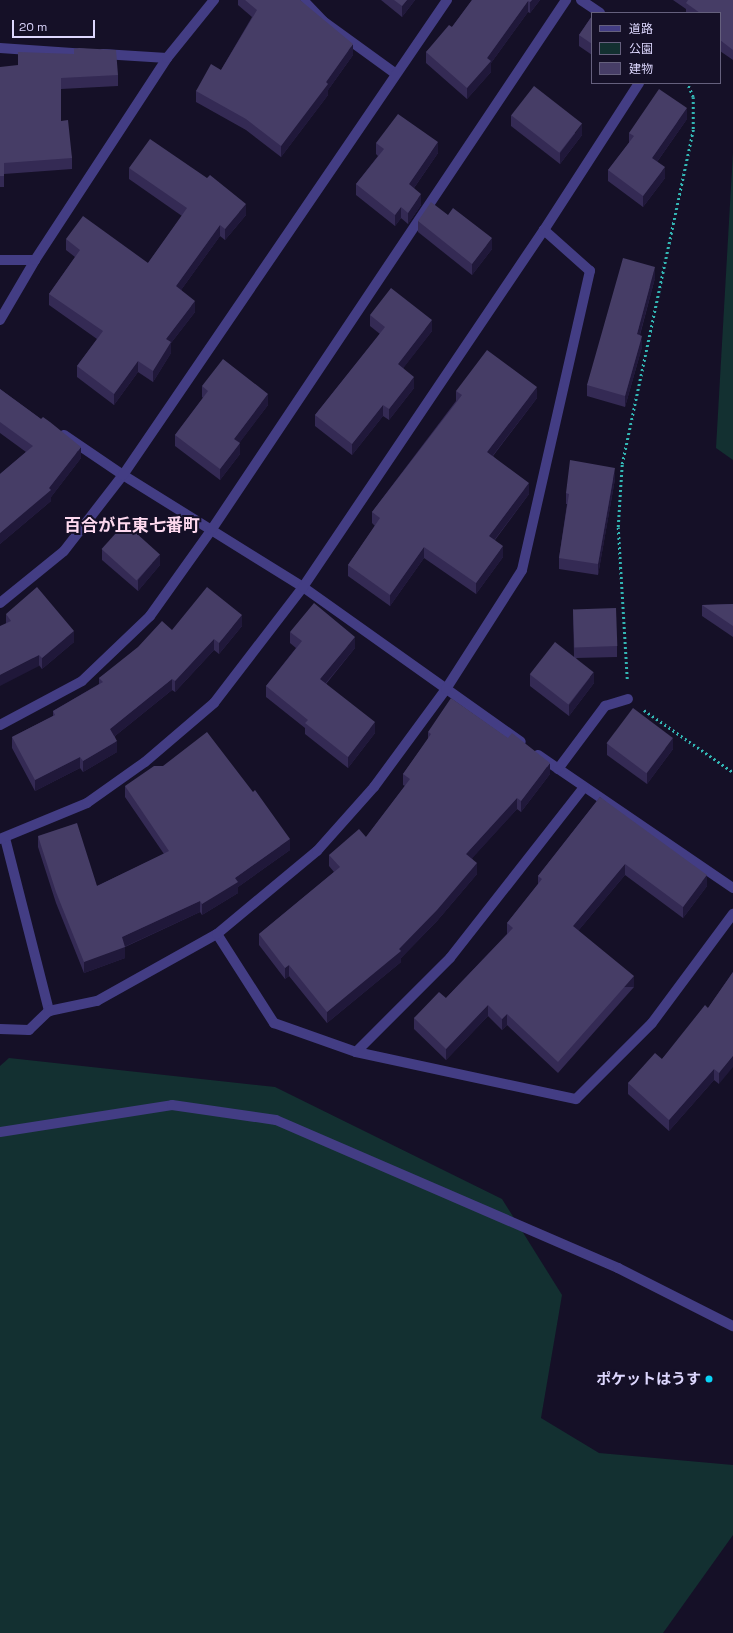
<!DOCTYPE html>
<meta charset="utf-8">
<style>
body{margin:0}
#map{position:relative;width:733px;height:1633px;overflow:hidden;background:#151027;font-family:"Space Grotesk","Noto Sans JP",sans-serif}
div>[style]{position:absolute}
.green>*{inset:0;background:#133031}
.path>*{height:2.5px;margin-top:-1.25px;transform-origin:0;background:repeating-linear-gradient(90deg,#33b6b4 0 2px,transparent 0 5px)}
.street>*{height:10px;margin:-5px;padding:0 5px;transform-origin:5px;border-radius:5px;background:#433d84}
.wall>*{inset:0;background:#342a54}
.shaded-wall>*{inset:0;background:#20183a;transform-origin:0 0}
.building>*{inset:0;background:#463d66;transform-origin:0 0}
.dots>*{width:11px;height:11px;translate:-50% -50%;box-sizing:border-box;border:2px solid #151027;border-radius:50%}
span{translate:-50% -50%;white-space:nowrap;text-align:center;line-height:1.15;-webkit-text-stroke:4px #151027;paint-order:stroke}
.poi-label{font-size:15px;color:#ddd7fe;font-weight:700}
.right{translate:-100% -50%;text-align:right}
.quarter-label{font-size:17px;color:#fed9ef;font-weight:700}
.legend{position:absolute;left:591px;top:12px;width:130px;height:72px;box-sizing:border-box;background:#151027;border:1px solid #65607d;margin:0;padding:5px 7px;list-style:none;font-size:12px;color:#ddd7fe}
.legend li{display:flex;align-items:center;gap:8px;height:20px}
.legend b{width:20px;border:1px solid #65607d}
.scale{position:absolute;left:12px;top:20px;width:83px;height:18px;box-sizing:border-box;border:2px solid #ddd7fe;border-top:0;padding-left:5px;font-size:12px;line-height:14px;white-space:nowrap;color:#ddd7fe;-webkit-text-stroke:3px #151027;paint-order:stroke}
</style>
<div id="map">
<div class="green">
<div style="clip-path:polygon(733px 152px,733px 460px,716px 448px)"></div>
<div style="clip-path:polygon(9px 1058px,275px 1087px,502px 1199px,562px 1295px,541px 1418px,599px 1453px,733px 1465px,733px 1535px,663px 1633px,0 1633px,0 1066px)"></div>
</div>
<div class="path">
<div style="left:627px;top:679px;width:152px;rotate:-93.4deg"></div>
<div style="left:618px;top:527px;width:63px;rotate:-86.4deg"></div>
<div style="left:622px;top:464px;width:342px;rotate:-78deg"></div>
<div style="left:693px;top:129px;width:32px;rotate:-90deg"></div>
<div style="left:693px;top:97px;width:15px;rotate:-113deg"></div>
<div style="left:644px;top:710px;width:108px;rotate:34.9deg"></div>
</div>
<div class="street">
<div style="left:303px;top:0;width:29px;rotate:46deg"></div>
<div style="left:323px;top:21px;width:90px;rotate:36deg"></div>
<div style="left:581px;top:0;width:23px;rotate:34deg"></div>
<div style="left:0;top:48px;width:87px;rotate:3.9deg"></div>
<div style="left:103px;top:54px;width:64px;rotate:3.6deg"></div>
<div style="left:0;top:260px;width:35px"></div>
<div style="left:0;top:320px;width:69px;rotate:-59.7deg"></div>
<div style="left:35px;top:260px;width:241px;rotate:-56.8deg"></div>
<div style="left:167px;top:58px;width:75px;rotate:-51deg"></div>
<div style="left:64px;top:435px;width:71px;rotate:34.1deg"></div>
<div style="left:123px;top:475px;width:212px;rotate:31.9deg"></div>
<div style="left:303px;top:587px;width:267px;rotate:35.4deg"></div>
<div style="left:0;top:603px;width:82px;rotate:-39.1deg"></div>
<div style="left:64px;top:551px;width:96px;rotate:-52.2deg"></div>
<div style="left:123px;top:475px;width:575px;rotate:-55.7deg"></div>
<div style="left:0;top:725px;width:93px;rotate:-28.2deg"></div>
<div style="left:82px;top:681px;width:94px;rotate:-43.7deg"></div>
<div style="left:150px;top:616px;width:107px;rotate:-54.5deg"></div>
<div style="left:212px;top:529px;width:637px;rotate:-56.21deg"></div>
<div style="left:538px;top:755px;width:236px;rotate:34.3deg"></div>
<div style="left:558px;top:769px;width:79px;rotate:-53.3deg"></div>
<div style="left:605px;top:706px;width:24px;rotate:-17deg"></div>
<div style="left:5px;top:838px;width:179px;rotate:75.7deg"></div>
<div style="left:0;top:839px;width:94px;rotate:-22.5deg"></div>
<div style="left:87px;top:803px;width:71px;rotate:-35.3deg"></div>
<div style="left:145px;top:762px;width:91px;rotate:-40.5deg"></div>
<div style="left:214px;top:703px;width:146px;rotate:-52.5deg"></div>
<div style="left:303px;top:587px;width:431px;rotate:-56deg"></div>
<div style="left:544px;top:230px;width:175px;rotate:-57.1deg"></div>
<div style="left:217px;top:934px;width:106px;rotate:57.4deg"></div>
<div style="left:274px;top:1023px;width:87px;rotate:19.5deg"></div>
<div style="left:356px;top:1052px;width:225px;rotate:12.1deg"></div>
<div style="left:576px;top:1099px;width:107px;rotate:-45deg"></div>
<div style="left:652px;top:1023px;width:136px;rotate:-53.4deg"></div>
<div style="left:0;top:1029px;width:29px;rotate:2deg"></div>
<div style="left:29px;top:1030px;width:28px;rotate:-44deg"></div>
<div style="left:49px;top:1011px;width:49px;rotate:-11.8deg"></div>
<div style="left:97px;top:1001px;width:137px;rotate:-29.2deg"></div>
<div style="left:217px;top:934px;width:130px;rotate:-39.7deg"></div>
<div style="left:317px;top:851px;width:86px;rotate:-48.3deg"></div>
<div style="left:374px;top:787px;width:122px;rotate:-53.7deg"></div>
<div style="left:446px;top:689px;width:141px;rotate:-57.4deg"></div>
<div style="left:522px;top:570px;width:307px;rotate:-77.2deg"></div>
<div style="left:590px;top:271px;width:62px;rotate:-138.3deg"></div>
<div style="left:356px;top:1052px;width:133px;rotate:-45deg"></div>
<div style="left:450px;top:958px;width:217px;rotate:-51.9deg"></div>
<div style="left:0;top:1132px;width:174px;rotate:-8.9deg"></div>
<div style="left:172px;top:1105px;width:105px;rotate:8.2deg"></div>
<div style="left:276px;top:1120px;width:373px;rotate:23.4deg"></div>
<div style="left:618px;top:1268px;width:129px;rotate:26.8deg"></div>
</div>
<div class="wall">
<div style="clip-path:polygon(238px 0,300px 0,353px 55px,328px 90px,328px 95px,281px 157px,246px 130px,196px 102px,196px 91px,221px 70px,252px 17px,238px 5px)"></div>
<div style="clip-path:polygon(381px 0,415px 0,402px 17px)"></div>
<div style="clip-path:polygon(472px 0,540px 0,530px 13px,528px 12px,491px 63px,491px 72px,467px 99px,426px 63px,426px 52px,452px 27px)"></div>
<div style="clip-path:polygon(673px 0,733px 0,733px 60px,720px 51px,720px 13px,686px 13px,686px 9px)"></div>
<div style="clip-path:polygon(592px 16px,592px 55px,579px 46px,579px 35px)"></div>
<div style="clip-path:polygon(0 67px,118px 75px,118px 86px,61px 89px,61px 121px,72px 158px,72px 169px,4px 174px,4px 187px,0 187px)"></div>
<div style="clip-path:polygon(511px 115px,582px 135px,560px 164px,511px 126px)"></div>
<div style="clip-path:polygon(687px 119px,657px 162px,665px 178px,643px 207px,608px 181px,608px 170px,629px 143px,629px 133px)"></div>
<div style="clip-path:polygon(376px 143px,438px 153px,414px 188px,421px 205px,408px 224px,401px 218px,395px 226px,356px 195px,356px 184px,378px 156px,376px 154px)"></div>
<div style="clip-path:polygon(129px 168px,246px 215px,225px 240px,220px 236px,181px 290px,195px 312px,171px 343px,171px 353px,153px 382px,138px 372px,114px 405px,77px 377px,77px 366px,97px 339px,49px 305px,49px 294px,75px 257px,66px 250px,66px 239px,148px 263px,182px 216px,129px 179px)"></div>
<div style="clip-path:polygon(448px 215px,492px 249px,472px 275px,418px 232px,418px 221px)"></div>
<div style="clip-path:polygon(655px 278px,640px 335px,642px 347px,625px 407px,587px 396px,587px 385px)"></div>
<div style="clip-path:polygon(370px 315px,432px 331px,403px 368px,414px 388px,389px 420px,383px 416px,352px 455px,315px 426px,315px 415px,380px 334px,370px 326px)"></div>
<div style="clip-path:polygon(202px 386px,268px 405px,239px 443px,240px 454px,220px 480px,175px 446px,175px 435px,203px 398px,202px 397px)"></div>
<div style="clip-path:polygon(0 389px,41px 419px,81px 458px,51px 497px,51px 501px,0 544px,0 474px,26px 452px,0 433px)"></div>
<div style="clip-path:polygon(456px 391px,537px 398px,493px 456px,529px 494px,495px 540px,503px 557px,476px 594px,424px 558px,390px 606px,348px 576px,348px 565px,375px 526px,372px 523px,372px 512px,456px 401px)"></div>
<div style="clip-path:polygon(615px 479px,598px 575px,559px 569px,559px 558px,567px 504px,566px 504px,566px 493px)"></div>
<div style="clip-path:polygon(102px 549px,160px 565px,138px 591px,102px 560px)"></div>
<div style="clip-path:polygon(733px 604px,733px 637px,702px 616px,702px 605px)"></div>
<div style="clip-path:polygon(573px 609px,617px 646px,617px 657px,576px 658px,594px 683px,569px 716px,530px 686px,530px 675px,574px 657px)"></div>
<div style="clip-path:polygon(6px 614px,74px 642px,42px 669px,6px 623px)"></div>
<div style="clip-path:polygon(242px 626px,219px 654px,214px 650px,175px 692px,172px 690px,115px 736px,117px 752px,83px 772px,80px 768px,35px 791px,12px 748px,12px 737px,53px 716px,53px 711px,99px 684px,99px 678px,172px 630px)"></div>
<div style="clip-path:polygon(290px 632px,355px 648px,326px 684px,375px 733px,348px 768px,305px 734px,305px 728px,266px 697px,266px 686px,296px 648px,290px 643px)"></div>
<div style="clip-path:polygon(428px 732px,550px 774px,521px 812px,517px 809px,472px 858px,477px 874px,437px 921px,401px 958px,401px 962px,327px 1023px,289px 976px,285px 979px,259px 945px,259px 934px,334px 872px,329px 866px,329px 855px,366px 837px,405px 786px,403px 785px,403px 774px,428px 739px)"></div>
<div style="clip-path:polygon(607px 744px,673px 749px,647px 784px,607px 755px)"></div>
<div style="clip-path:polygon(125px 786px,290px 850px,238px 887px,238px 893px,202px 915px,200px 912px,125px 947px,125px 958px,84px 973px,56px 903px,38px 847px,38px 836px,97px 886px,164px 854px,125px 797px)"></div>
<div style="clip-path:polygon(600px 797px,707px 886px,683px 918px,625px 875px,578px 931px,634px 987px,558px 1073px,507px 1025px,502px 1030px,488px 1016px,446px 1060px,414px 1029px,414px 1018px,446px 998px,507px 934px,507px 923px,538px 884px,538px 876px)"></div>
<div style="clip-path:polygon(733px 972px,719px 1084px,714px 1080px,669px 1131px,628px 1094px,628px 1083px,662px 1059px,708px 1008px)"></div>
</div>
<div class="shaded-wall">
<div style="clip-path:polygon(407px 0,415px 0,402px 17px,402px 6px)"></div>
<div style="clip-path:polygon(532px 0,540px 0,530px 13px,530px 2px)"></div>
<div style="clip-path:polygon(528px 1px,528px 12px,491px 63px,491px 72px,467px 99px,467px 88px,487px 58px)"></div>
<div style="clip-path:polygon(353px 44px,353px 55px,328px 90px,328px 95px,281px 157px,281px 146px)"></div>
<div style="clip-path:polygon(687px 108px,687px 119px,652px 169px,652px 158px)"></div>
<div style="clip-path:polygon(582px 124px,582px 135px,560px 164px,560px 153px)"></div>
<div style="clip-path:polygon(438px 142px,438px 153px,409px 195px,409px 184px)"></div>
<div style="clip-path:polygon(665px 167px,665px 178px,643px 207px,643px 196px)"></div>
<div style="clip-path:polygon(421px 194px,421px 205px,408px 224px,408px 213px)"></div>
<div style="clip-path:polygon(246px 204px,246px 215px,225px 240px,225px 229px)"></div>
<div style="clip-path:polygon(401px 207px,401px 218px,395px 226px,395px 215px)"></div>
<div style="clip-path:polygon(220px 225px,220px 236px,176px 297px,176px 286px)"></div>
<div style="clip-path:polygon(492px 238px,492px 249px,472px 275px,472px 264px)"></div>
<div style="clip-path:polygon(655px 267px,655px 278px,637px 345px,637px 334px)"></div>
<div style="clip-path:polygon(195px 301px,195px 312px,171px 343px,171px 353px,153px 382px,153px 371px,166px 339px)"></div>
<div style="clip-path:polygon(432px 320px,432px 331px,398px 375px,398px 364px)"></div>
<div style="clip-path:polygon(642px 336px,642px 347px,625px 407px,625px 396px)"></div>
<div style="clip-path:polygon(138px 361px,138px 372px,114px 405px,114px 394px)"></div>
<div style="clip-path:polygon(414px 377px,414px 388px,389px 420px,389px 409px)"></div>
<div style="clip-path:polygon(537px 387px,537px 398px,487px 463px,487px 452px)"></div>
<div style="clip-path:polygon(268px 394px,268px 405px,234px 450px,234px 439px)"></div>
<div style="clip-path:polygon(383px 405px,383px 416px,352px 455px,352px 444px)"></div>
<div style="clip-path:polygon(240px 443px,240px 454px,220px 480px,220px 469px)"></div>
<div style="clip-path:polygon(81px 447px,81px 458px,51px 497px,51px 501px,0 544px,0 533px,49px 488px)"></div>
<div style="clip-path:polygon(615px 468px,615px 479px,598px 575px,598px 564px)"></div>
<div style="clip-path:polygon(529px 483px,529px 494px,489px 547px,489px 536px)"></div>
<div style="clip-path:polygon(503px 546px,503px 557px,476px 594px,476px 583px)"></div>
<div style="clip-path:polygon(424px 547px,424px 558px,390px 606px,390px 595px)"></div>
<div style="clip-path:polygon(160px 554px,160px 565px,138px 591px,138px 580px)"></div>
<div style="clip-path:polygon(242px 615px,242px 626px,219px 654px,219px 643px)"></div>
<div style="clip-path:polygon(74px 631px,74px 642px,42px 669px,42px 658px)"></div>
<div style="clip-path:polygon(355px 637px,355px 648px,320px 690px,320px 679px)"></div>
<div style="clip-path:polygon(214px 639px,214px 650px,175px 692px,175px 681px)"></div>
<div style="clip-path:polygon(39px 655px,39px 666px,0 686px,0 675px)"></div>
<div style="clip-path:polygon(594px 672px,594px 683px,569px 716px,569px 705px)"></div>
<div style="clip-path:polygon(172px 679px,172px 690px,110px 740px,110px 729px)"></div>
<div style="clip-path:polygon(375px 722px,375px 733px,348px 768px,348px 757px)"></div>
<div style="clip-path:polygon(673px 738px,673px 749px,647px 784px,647px 773px)"></div>
<div style="clip-path:polygon(117px 741px,117px 752px,83px 772px,83px 761px)"></div>
<div style="clip-path:polygon(80px 757px,80px 768px,35px 791px,35px 780px)"></div>
<div style="clip-path:polygon(550px 763px,550px 774px,521px 812px,521px 801px)"></div>
<div style="clip-path:polygon(517px 798px,517px 809px,466px 865px,466px 854px)"></div>
<div style="clip-path:polygon(290px 839px,290px 850px,238px 887px,238px 893px,202px 915px,202px 904px,235px 878px)"></div>
<div style="clip-path:polygon(477px 863px,477px 874px,437px 921px,401px 958px,401px 962px,327px 1023px,327px 1012px,399px 949px)"></div>
<div style="clip-path:polygon(625px 864px,625px 875px,573px 937px,573px 926px)"></div>
<div style="clip-path:polygon(707px 875px,707px 886px,683px 918px,683px 907px)"></div>
<div style="clip-path:polygon(200px 901px,200px 912px,124px 947px,125px 947px,125px 958px,84px 973px,84px 962px,122px 937px)"></div>
<div style="clip-path:polygon(289px 965px,289px 976px,285px 979px,285px 968px)"></div>
<div style="left:634px;top:976px;width:11px;height:115px;rotate:90deg"></div>
<div style="clip-path:polygon(488px 1005px,488px 1016px,446px 1060px,446px 1049px)"></div>
<div style="clip-path:polygon(507px 1014px,507px 1025px,502px 1030px,502px 1019px)"></div>
<div style="clip-path:polygon(733px 1056px,733px 1067px,719px 1084px,719px 1073px)"></div>
<div style="clip-path:polygon(714px 1069px,714px 1080px,669px 1131px,669px 1120px)"></div>
</div>
<div class="building">
<div style="clip-path:polygon(245px 0,300px 0,353px 44px,326px 82px,328px 84px,281px 146px,246px 119px,196px 91px,211px 64px,221px 70px,257px 10px)"></div>
<div style="clip-path:polygon(394px 0,407px 0,402px 6px)"></div>
<div style="clip-path:polygon(472px 0,532px 0,530px 2px,528px 1px,487px 58px,491px 61px,467px 88px,426px 52px,449px 25px,452px 27px)"></div>
<div style="clip-path:polygon(688px 0,733px 0,733px 50px,720px 40px,720px 13px,700px 13px,686px 3px)"></div>
<div style="clip-path:polygon(592px 16px,592px 44px,579px 35px)"></div>
<div style="clip-path:polygon(79px 48px,116px 50px,118px 75px,61px 78px,61px 121px,68px 120px,72px 158px,4px 163px,4px 176px,0 176px,0 67px,18px 65px,18px 52px,74px 54px,74px 49px)"></div>
<div style="left:534px;top:86px;width:61px;height:37px;rotate:38deg"></div>
<div style="clip-path:polygon(659px 89px,687px 108px,652px 158px,665px 167px,643px 196px,608px 170px,634px 136px,629px 133px)"></div>
<div style="clip-path:polygon(398px 114px,438px 142px,409px 184px,421px 194px,408px 213px,401px 207px,395px 215px,356px 184px,384px 149px,376px 143px)"></div>
<div style="clip-path:polygon(150px 139px,207px 178px,210px 175px,246px 204px,225px 229px,220px 225px,176px 286px,195px 301px,166px 339px,171px 342px,153px 371px,138px 361px,114px 394px,77px 366px,103px 331px,49px 294px,80px 250px,66px 239px,83px 216px,148px 263px,187px 208px,129px 168px)"></div>
<div style="clip-path:polygon(431px 202px,448px 215px,453px 208px,492px 238px,472px 264px,418px 221px)"></div>
<div style="clip-path:polygon(623px 258px,655px 267px,637px 334px,642px 336px,625px 396px,587px 385px)"></div>
<div style="clip-path:polygon(391px 288px,432px 320px,398px 364px,414px 377px,389px 409px,383px 405px,352px 444px,315px 415px,385px 327px,370px 315px)"></div>
<div style="clip-path:polygon(487px 350px,537px 387px,487px 452px,529px 483px,489px 536px,503px 546px,476px 583px,424px 547px,390px 595px,348px 565px,380px 518px,372px 512px,462px 395px,456px 391px)"></div>
<div style="clip-path:polygon(223px 359px,268px 394px,234px 439px,240px 443px,220px 469px,175px 435px,208px 391px,202px 386px)"></div>
<div style="clip-path:polygon(0 389px,41px 419px,43px 417px,50px 422px,81px 447px,49px 488px,51px 490px,0 533px,0 474px,33px 446px,0 422px)"></div>
<div style="clip-path:polygon(570px 460px,615px 468px,598px 564px,559px 558px,569px 494px,566px 493px)"></div>
<div style="left:125px;top:523px;width:47px;height:35px;rotate:42deg"></div>
<div style="clip-path:polygon(37px 587px,74px 631px,42px 658px,39px 655px,0 675px,0 626px,11px 621px,6px 614px)"></div>
<div style="clip-path:polygon(207px 587px,242px 615px,219px 643px,214px 639px,175px 681px,172px 679px,110px 729px,117px 741px,83px 761px,80px 757px,35px 780px,12px 737px,55px 715px,53px 711px,103px 682px,99px 678px,138px 647px,162px 621px,172px 630px)"></div>
<div style="clip-path:polygon(314px 603px,355px 637px,320px 679px,375px 722px,348px 757px,305px 723px,308px 720px,266px 686px,302px 641px,290px 632px)"></div>
<div style="clip-path:polygon(733px 604px,733px 626px,702px 605px)"></div>
<div style="left:616px;top:608px;width:38px;height:43px;rotate:88deg"></div>
<div style="left:555px;top:642px;width:49px;height:41px;rotate:38deg"></div>
<div style="clip-path:polygon(451px 698px,508px 738px,512px 733px,550px 763px,521px 801px,517px 798px,466px 854px,477px 863px,437px 910px,399px 949px,401px 951px,327px 1012px,289px 965px,285px 968px,259px 934px,340px 867px,329px 855px,359px 829px,366px 837px,410px 779px,403px 774px,431px 734px,428px 732px)"></div>
<div style="left:633px;top:708px;width:50px;height:44px;rotate:37deg"></div>
<div style="clip-path:polygon(207px 732px,253px 792px,255px 790px,290px 839px,235px 878px,238px 882px,202px 904px,200px 901px,122px 937px,125px 947px,84px 962px,56px 892px,38px 836px,77px 823px,97px 886px,169px 851px,125px 786px,154px 766px,163px 766px)"></div>
<div style="clip-path:polygon(600px 797px,707px 875px,683px 907px,625px 864px,573px 926px,634px 976px,558px 1062px,507px 1014px,502px 1019px,488px 1005px,446px 1049px,414px 1018px,439px 992px,446px 998px,513px 928px,507px 923px,542px 879px,538px 876px)"></div>
<div style="clip-path:polygon(733px 972px,733px 1056px,719px 1073px,714px 1069px,669px 1120px,628px 1083px,655px 1053px,662px 1059px,705px 1005px,708px 1008px)"></div>
</div>
<div class="dots">
<div style="left:709px;top:1379px;background:#09d5f8"></div>
</div>
<div class="poi-label">
<span class="right" style="left:701px;top:1379px">ポケットはうす</span>
</div>
<div class="quarter-label">
<span style="left:132px;top:526px">百合が丘東七番町</span>
</div>
<ul class="legend">
<li><b style="height:5px;background:#433d84"></b>道路</li>
<li><b style="height:11px;background:#133031"></b>公園</li>
<li><b style="height:11px;background:#463d66"></b>建物</li>
</ul>
<div class="scale">20 m</div>
</div>
